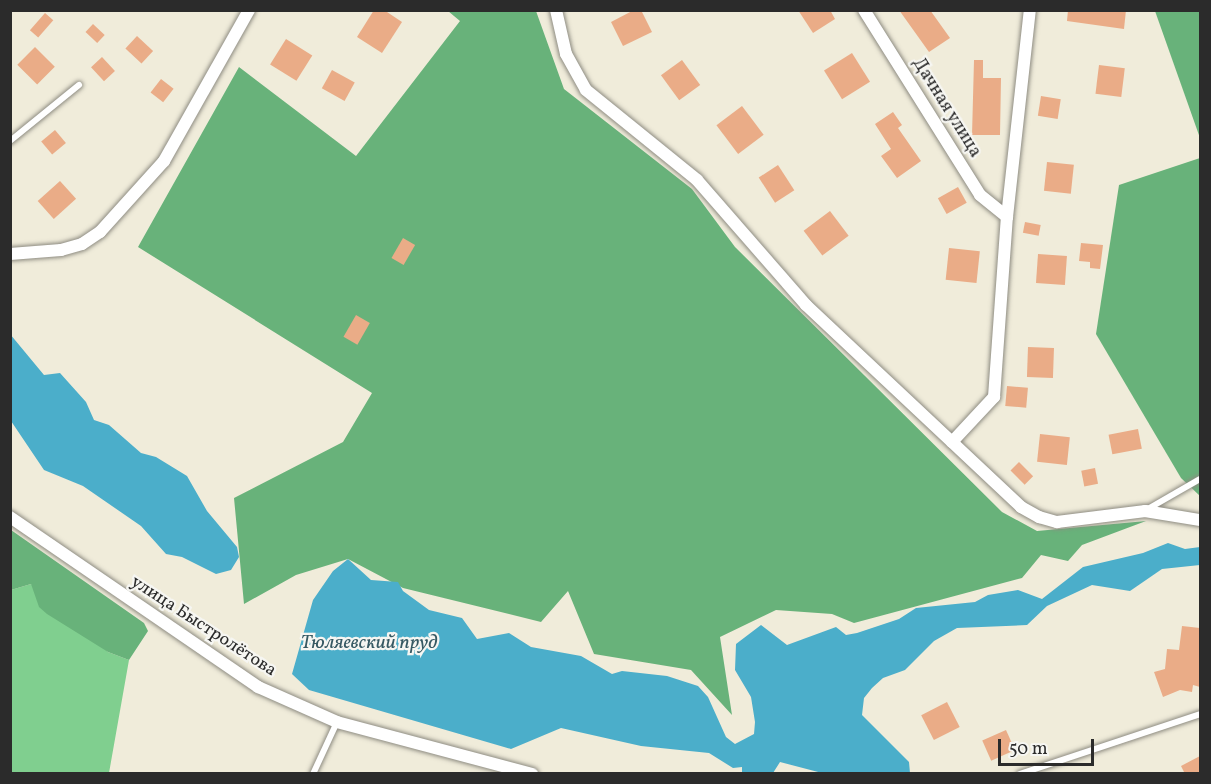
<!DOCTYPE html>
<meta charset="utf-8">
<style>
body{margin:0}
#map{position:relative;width:1211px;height:784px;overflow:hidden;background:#f0ecda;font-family:Vollkorn,serif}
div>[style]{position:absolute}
.green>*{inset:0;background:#80cf8f}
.forest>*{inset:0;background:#68b27a}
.water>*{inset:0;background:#4baeca}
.building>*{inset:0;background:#eaac87;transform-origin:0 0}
.roads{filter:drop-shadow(0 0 2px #8e8c82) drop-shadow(0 0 2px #8e8c82)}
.service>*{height:6px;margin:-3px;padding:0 3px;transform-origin:3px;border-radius:3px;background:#fff}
.minor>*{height:12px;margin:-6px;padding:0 6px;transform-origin:6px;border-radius:6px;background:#fff}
span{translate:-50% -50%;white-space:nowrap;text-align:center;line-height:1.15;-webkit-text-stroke:4.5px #f6f6f2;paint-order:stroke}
.street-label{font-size:18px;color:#2b2b2b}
.water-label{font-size:20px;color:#365963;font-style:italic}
.frame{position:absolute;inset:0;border:12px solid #2b2b2b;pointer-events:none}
.scale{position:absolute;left:998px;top:739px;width:96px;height:27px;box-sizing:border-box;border:3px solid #2b2b2b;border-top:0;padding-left:8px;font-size:18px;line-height:21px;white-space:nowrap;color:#2b2b2b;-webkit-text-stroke:4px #f6f6f2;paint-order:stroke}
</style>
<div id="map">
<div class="green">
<div style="clip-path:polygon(31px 584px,108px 652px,129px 660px,109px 773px,11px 774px,11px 590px)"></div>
</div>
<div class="forest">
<div style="clip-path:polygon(448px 11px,536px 11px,564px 89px,692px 189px,735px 247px,1002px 512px,1037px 531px,1146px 521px,1082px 545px,1068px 561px,1041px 555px,1022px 578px,854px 623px,832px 614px,776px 610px,720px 637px,732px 715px,691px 670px,594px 654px,568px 591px,541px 622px,403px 588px,348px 559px,296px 575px,244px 604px,234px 498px,343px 442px,372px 393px,138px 247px,239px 67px,356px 156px,460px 21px)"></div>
<div style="clip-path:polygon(1155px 11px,1200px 11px,1200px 138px)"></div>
<div style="clip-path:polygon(1200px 158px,1200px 496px,1181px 478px,1096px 334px,1119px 185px)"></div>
<div style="clip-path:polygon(11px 530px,144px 623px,148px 631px,129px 660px,108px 652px,47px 614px,39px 607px,31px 584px,11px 590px)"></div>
</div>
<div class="water">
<div style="clip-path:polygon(10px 334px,44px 375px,60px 373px,86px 402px,94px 420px,109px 425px,141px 453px,156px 457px,187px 476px,207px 511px,237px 547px,239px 557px,231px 570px,216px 574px,182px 557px,166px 554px,141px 526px,83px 486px,44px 470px,11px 421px)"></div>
<div style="clip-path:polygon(1168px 543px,1185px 549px,1200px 547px,1200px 565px,1162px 569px,1130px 591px,1092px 585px,1047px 606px,1027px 625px,957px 628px,934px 641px,905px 670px,883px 678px,872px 688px,864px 698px,862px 715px,909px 762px,910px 773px,822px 773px,780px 762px,773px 773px,742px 773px,742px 767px,733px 768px,709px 753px,641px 746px,561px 728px,511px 749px,309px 690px,292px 674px,313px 600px,333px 571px,348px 559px,371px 580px,398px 582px,403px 591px,429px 610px,462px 618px,477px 639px,509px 633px,531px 647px,581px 656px,612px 674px,622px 671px,667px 676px,698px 686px,708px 697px,726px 737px,735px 744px,754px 734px,755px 722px,751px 697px,735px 670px,736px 644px,761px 625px,787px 645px,836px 627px,846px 635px,857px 633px,899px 619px,916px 608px,975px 602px,988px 595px,1018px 590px,1042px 599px,1083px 567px,1143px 553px)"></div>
</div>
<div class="building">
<div style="clip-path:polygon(374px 10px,384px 10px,402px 22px,382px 53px,357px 37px)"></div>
<div style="clip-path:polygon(634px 10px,641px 10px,652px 32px,623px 46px,611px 22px)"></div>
<div style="clip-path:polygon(798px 10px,830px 10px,835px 19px,813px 33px)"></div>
<div style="clip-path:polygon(899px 10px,930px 10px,950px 38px,929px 52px)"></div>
<div style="clip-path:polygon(1068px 10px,1126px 10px,1124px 29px,1067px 21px)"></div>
<div style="left:45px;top:13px;width:11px;height:23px;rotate:41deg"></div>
<div style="left:93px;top:24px;width:16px;height:11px;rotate:43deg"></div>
<div style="left:137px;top:36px;width:22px;height:17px;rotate:43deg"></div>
<div style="left:286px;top:39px;width:31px;height:30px;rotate:32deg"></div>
<div style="left:35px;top:47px;width:28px;height:25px;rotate:45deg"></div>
<div style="left:852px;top:53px;width:34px;height:33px;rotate:58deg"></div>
<div style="left:102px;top:57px;width:19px;height:15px;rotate:47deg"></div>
<div style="left:682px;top:60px;width:31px;height:26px;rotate:54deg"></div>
<div style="clip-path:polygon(974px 60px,983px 60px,983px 78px,1001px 78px,1000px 135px,972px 135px)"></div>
<div style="left:1099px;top:65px;width:26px;height:29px;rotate:7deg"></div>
<div style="left:332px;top:70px;width:26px;height:21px;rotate:29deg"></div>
<div style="left:161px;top:79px;width:16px;height:17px;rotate:38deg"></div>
<div style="left:1041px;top:96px;width:20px;height:20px;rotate:9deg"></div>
<div style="left:742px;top:106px;width:36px;height:32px;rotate:53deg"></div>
<div style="clip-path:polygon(893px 112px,902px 125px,898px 128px,921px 161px,897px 178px,881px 156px,891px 149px,875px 124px)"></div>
<div style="left:55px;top:130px;width:17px;height:18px;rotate:50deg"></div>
<div style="left:1047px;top:162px;width:27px;height:29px;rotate:6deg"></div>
<div style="left:778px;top:165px;width:30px;height:23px;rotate:57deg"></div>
<div style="left:60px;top:181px;width:24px;height:30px;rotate:48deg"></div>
<div style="left:958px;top:187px;width:18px;height:23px;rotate:61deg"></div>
<div style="left:830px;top:211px;width:31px;height:33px;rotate:53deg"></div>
<div style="left:1025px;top:222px;width:16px;height:11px;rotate:11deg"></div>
<div style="left:403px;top:238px;width:14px;height:23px;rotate:30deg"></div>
<div style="clip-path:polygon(1081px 243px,1103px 245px,1100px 269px,1090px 268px,1090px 262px,1079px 261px)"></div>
<div style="left:949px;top:248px;width:31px;height:32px;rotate:6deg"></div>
<div style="left:1038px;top:254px;width:29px;height:29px;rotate:4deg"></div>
<div style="left:356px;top:315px;width:16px;height:25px;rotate:30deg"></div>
<div style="left:1028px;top:347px;width:26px;height:30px;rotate:2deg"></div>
<div style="left:1007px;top:386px;width:21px;height:20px;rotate:5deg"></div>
<div style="left:1138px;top:429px;width:20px;height:30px;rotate:79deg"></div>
<div style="left:1040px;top:434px;width:30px;height:28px;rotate:6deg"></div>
<div style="left:1019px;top:462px;width:20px;height:12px;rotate:45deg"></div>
<div style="left:1095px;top:468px;width:16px;height:14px;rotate:79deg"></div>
<div style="clip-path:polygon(1182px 626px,1200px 628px,1200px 687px,1193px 685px,1192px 692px,1180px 690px,1163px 697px,1154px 672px,1165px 669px,1167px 649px,1179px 650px)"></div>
<div style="left:947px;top:702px;width:28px;height:29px;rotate:63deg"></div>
<div style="left:1006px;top:730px;width:22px;height:26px;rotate:66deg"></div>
<div style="clip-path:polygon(1200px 756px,1200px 774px,1185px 774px,1181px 766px)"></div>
</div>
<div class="roads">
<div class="service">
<div style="left:10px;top:141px;width:89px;rotate:-39.1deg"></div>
<div style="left:1146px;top:510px;width:62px;rotate:-29.9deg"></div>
<div style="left:313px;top:774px;width:57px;rotate:-65.2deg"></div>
<div style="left:1020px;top:774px;width:190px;rotate:-18.4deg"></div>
</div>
<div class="minor">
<div style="left:556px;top:10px;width:45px;rotate:77.2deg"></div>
<div style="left:566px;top:54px;width:41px;rotate:60.9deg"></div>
<div style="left:586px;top:90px;width:143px;rotate:39deg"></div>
<div style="left:697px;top:180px;width:166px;rotate:48.9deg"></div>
<div style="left:806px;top:305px;width:295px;rotate:43.2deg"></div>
<div style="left:1021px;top:507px;width:21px;rotate:29deg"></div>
<div style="left:1039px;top:517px;width:19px;rotate:16deg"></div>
<div style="left:1057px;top:522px;width:89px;rotate:-7.1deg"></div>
<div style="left:1145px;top:511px;width:56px;rotate:9.3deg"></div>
<div style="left:864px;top:10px;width:218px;rotate:57.9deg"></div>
<div style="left:980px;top:195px;width:35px;rotate:39deg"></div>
<div style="left:10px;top:254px;width:51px;rotate:-4.5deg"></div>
<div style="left:61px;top:250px;width:22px;rotate:-16deg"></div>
<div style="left:82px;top:244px;width:22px;rotate:-34deg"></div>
<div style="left:100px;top:232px;width:96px;rotate:-48deg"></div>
<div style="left:164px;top:161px;width:173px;rotate:-60.6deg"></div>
<div style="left:952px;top:442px;width:62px;rotate:-47deg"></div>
<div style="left:994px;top:397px;width:180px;rotate:-85.9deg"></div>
<div style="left:1007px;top:217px;width:208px;rotate:-83.7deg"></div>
<div style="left:10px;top:517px;width:301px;rotate:34.4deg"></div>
<div style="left:258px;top:687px;width:86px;rotate:23.9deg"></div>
<div style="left:337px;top:722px;width:202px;rotate:14.9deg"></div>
</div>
</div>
<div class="street-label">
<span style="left:946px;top:108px;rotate:58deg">Дачная улица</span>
<span style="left:203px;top:627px;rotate:33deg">улица Быстролётова</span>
</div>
<div class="water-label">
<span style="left:369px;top:643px">Тюляевский пруд</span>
</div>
<div class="frame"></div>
<div class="scale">50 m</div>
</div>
